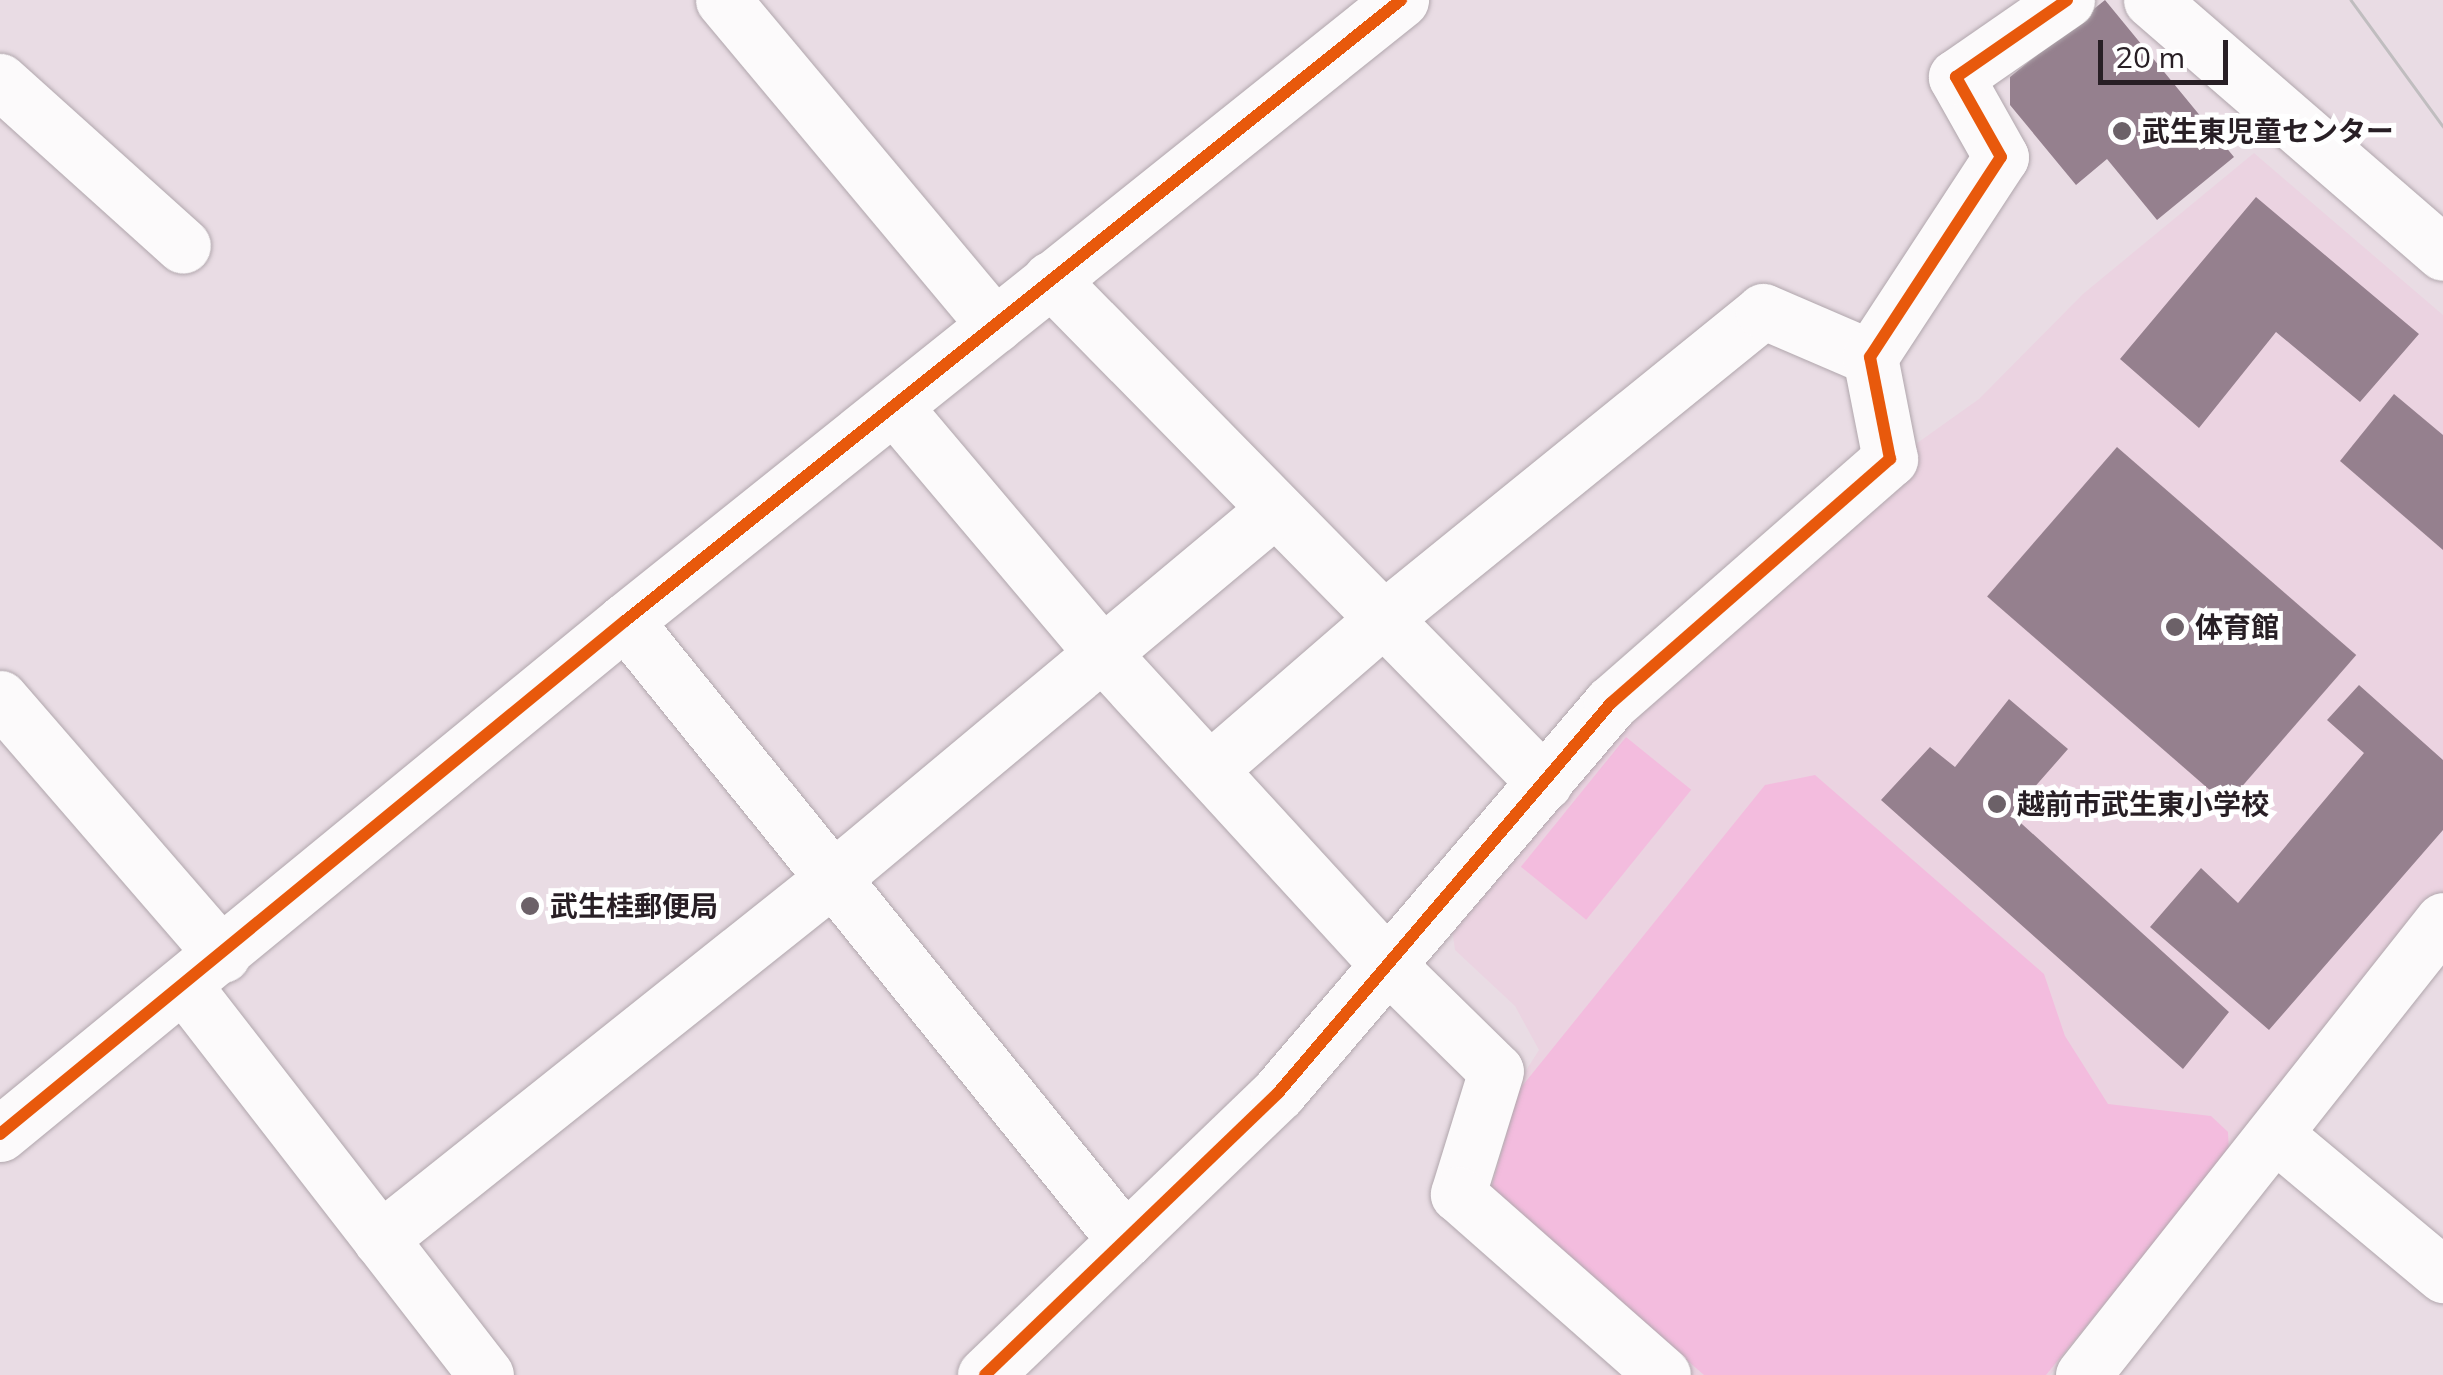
<!DOCTYPE html>
<meta charset="utf-8">
<style>
body{margin:0}
#map{position:relative;width:2443px;height:1375px;overflow:hidden;background:#e9dce4;font-family:Mulish,"Noto Sans JP",sans-serif}
div>[style]{position:absolute}
.built>*{inset:0;background:#ebd3e1}
.green>*{inset:0;background:#f3bcde;transform-origin:0 0}
.building>*{inset:0;background:#95808e;transform-origin:0 0}
.roads{filter:drop-shadow(0 0 2px #b0a6ac) drop-shadow(0 0 2px #b0a6ac)}
.minor>*{height:55px;margin:-27.5px;padding:0 27.5px;transform-origin:27.5px;border-radius:27.5px;background:#fcfafb}
.tram>*{height:2.5px;margin:-1.25px;padding:0 1.25px;transform-origin:1.25px;border-radius:1.25px;background:#c0bdbf}
.cycleway>*{height:12px;margin:-6px;padding:0 6px;transform-origin:6px;border-radius:6px;background:#e8590c}
.dots>*{width:28px;height:28px;translate:-50% -50%;box-sizing:border-box;border:5px solid #fff;border-radius:50%}
span{translate:-50% -50%;white-space:nowrap;text-align:center;line-height:1.15;-webkit-text-stroke:10px #fff;paint-order:stroke}
.poi-label{font-size:28px;color:#281f25;font-weight:700}
.left{translate:0 -50%;text-align:left}
.scale{position:absolute;left:2098px;top:40px;width:130px;height:45px;box-sizing:border-box;border:5px solid #281f25;border-top:0;padding-left:12px;font-size:30px;line-height:35px;white-space:nowrap;color:#281f25;-webkit-text-stroke:8px #fff;paint-order:stroke}
</style>
<div id="map">
<div class="built">
<div style="clip-path:polygon(2254px 153px,2443px 315px,2443px 905px,2050px 1375px,1692px 1375px,1484px 1192px,1516px 1086px,1539px 1050px,1515px 1006px,1455px 950px,1452px 928px,1633px 702px,1899px 456px,1979px 399px,2083px 294px)"></div>
</div>
<div class="green">
<div style="left:1626px;top:737px;width:84px;height:167px;rotate:39deg"></div>
<div style="clip-path:polygon(1815px 775px,2044px 974px,2065px 1036px,2108px 1104px,2211px 1116px,2228px 1132px,2229px 1152px,2046px 1375px,1704px 1375px,1491px 1189px,1519px 1090px,1765px 785px)"></div>
</div>
<div class="building">
<div style="clip-path:polygon(2105px 0,2234px 157px,2157px 220px,2107px 159px,2076px 185px,2010px 105px,2010px 77px)"></div>
<div style="clip-path:polygon(2256px 197px,2419px 334px,2360px 402px,2276px 332px,2199px 428px,2120px 359px)"></div>
<div style="clip-path:polygon(2394px 394px,2443px 435px,2443px 550px,2340px 461px)"></div>
<div style="left:2117px;top:447px;width:317px;height:198px;rotate:41deg"></div>
<div style="clip-path:polygon(2359px 685px,2443px 760px,2443px 830px,2269px 1030px,2150px 927px,2201px 868px,2238px 903px,2364px 753px,2327px 720px)"></div>
<div style="clip-path:polygon(2009px 699px,2068px 749px,2011px 814px,2229px 1012px,2183px 1069px,1881px 800px,1930px 747px,1955px 767px)"></div>
</div>
<div class="roads">
<div class="minor">
<div style="left:723px;top:0;width:424px;rotate:50.1deg"></div>
<div style="left:2151px;top:0;width:386px;rotate:40.9deg"></div>
<div style="left:0;top:81px;width:246px;rotate:42deg"></div>
<div style="left:1050px;top:279px;width:706px;rotate:45.52deg"></div>
<div style="left:896px;top:409px;width:321px;rotate:49.8deg"></div>
<div style="left:1103px;top:654px;width:425px;rotate:47.5deg"></div>
<div style="left:1390px;top:967px;width:148px;rotate:44.5deg"></div>
<div style="left:1496px;top:1071px;width:129px;rotate:107.2deg"></div>
<div style="left:1458px;top:1194px;width:273px;rotate:41.4deg"></div>
<div style="left:625px;top:621px;width:796px;rotate:51.07deg"></div>
<div style="left:0;top:698px;width:340px;rotate:49.1deg"></div>
<div style="left:1210px;top:769px;width:229px;rotate:-40.9deg"></div>
<div style="left:1383px;top:619px;width:489px;rotate:-39deg"></div>
<div style="left:1763px;top:311px;width:116px;rotate:23.3deg"></div>
<div style="left:185px;top:987px;width:491px;rotate:52.2deg"></div>
<div style="left:0;top:1134px;width:809px;rotate:-39.38deg"></div>
<div style="left:625px;top:621px;width:994px;rotate:-38.67deg"></div>
<div style="left:2277px;top:1136px;width:217px;rotate:39.9deg"></div>
<div style="left:380px;top:1239px;width:579px;rotate:-38.55deg"></div>
<div style="left:833px;top:878px;width:576px;rotate:-39.86deg"></div>
<div style="left:985px;top:1375px;width:407px;rotate:-43.9deg"></div>
<div style="left:1278px;top:1093px;width:513px;rotate:-49.51deg"></div>
<div style="left:1611px;top:703px;width:371px;rotate:-41.2deg"></div>
<div style="left:1890px;top:459px;width:104px;rotate:-101.1deg"></div>
<div style="left:1870px;top:357px;width:239px;rotate:-56.8deg"></div>
<div style="left:2001px;top:157px;width:92px;rotate:-119.4deg"></div>
<div style="left:1956px;top:77px;width:135px;rotate:-34.7deg"></div>
<div style="left:2083px;top:1375px;width:580px;rotate:-51.65deg"></div>
</div>
</div>
<div class="tram">
<div style="left:2351px;top:0;width:156px;rotate:53.9deg"></div>
</div>
<div class="cycleway">
<div style="left:0;top:1134px;width:809px;rotate:-39.38deg"></div>
<div style="left:625px;top:621px;width:994px;rotate:-38.67deg"></div>
<div style="left:985px;top:1375px;width:407px;rotate:-43.9deg"></div>
<div style="left:1278px;top:1093px;width:513px;rotate:-49.51deg"></div>
<div style="left:1611px;top:703px;width:371px;rotate:-41.2deg"></div>
<div style="left:1890px;top:459px;width:104px;rotate:-101.1deg"></div>
<div style="left:1870px;top:357px;width:239px;rotate:-56.8deg"></div>
<div style="left:2001px;top:157px;width:92px;rotate:-119.4deg"></div>
<div style="left:1956px;top:77px;width:135px;rotate:-34.7deg"></div>
</div>
<div class="dots">
<div style="left:2122px;top:131px;background:#6c6168"></div>
<div style="left:2175px;top:627px;background:#6c6168"></div>
<div style="left:1997px;top:804px;background:#6c6168"></div>
<div style="left:530px;top:906px;background:#6c6168"></div>
</div>
<div class="poi-label">
<span class="left" style="left:2142px;top:131px">武生東児童センター</span>
<span class="left" style="left:2195px;top:627px">体育館</span>
<span class="left" style="left:2017px;top:804px">越前市武生東小学校</span>
<span class="left" style="left:550px;top:906px">武生桂郵便局</span>
</div>
<div class="scale">20 m</div>
</div>
